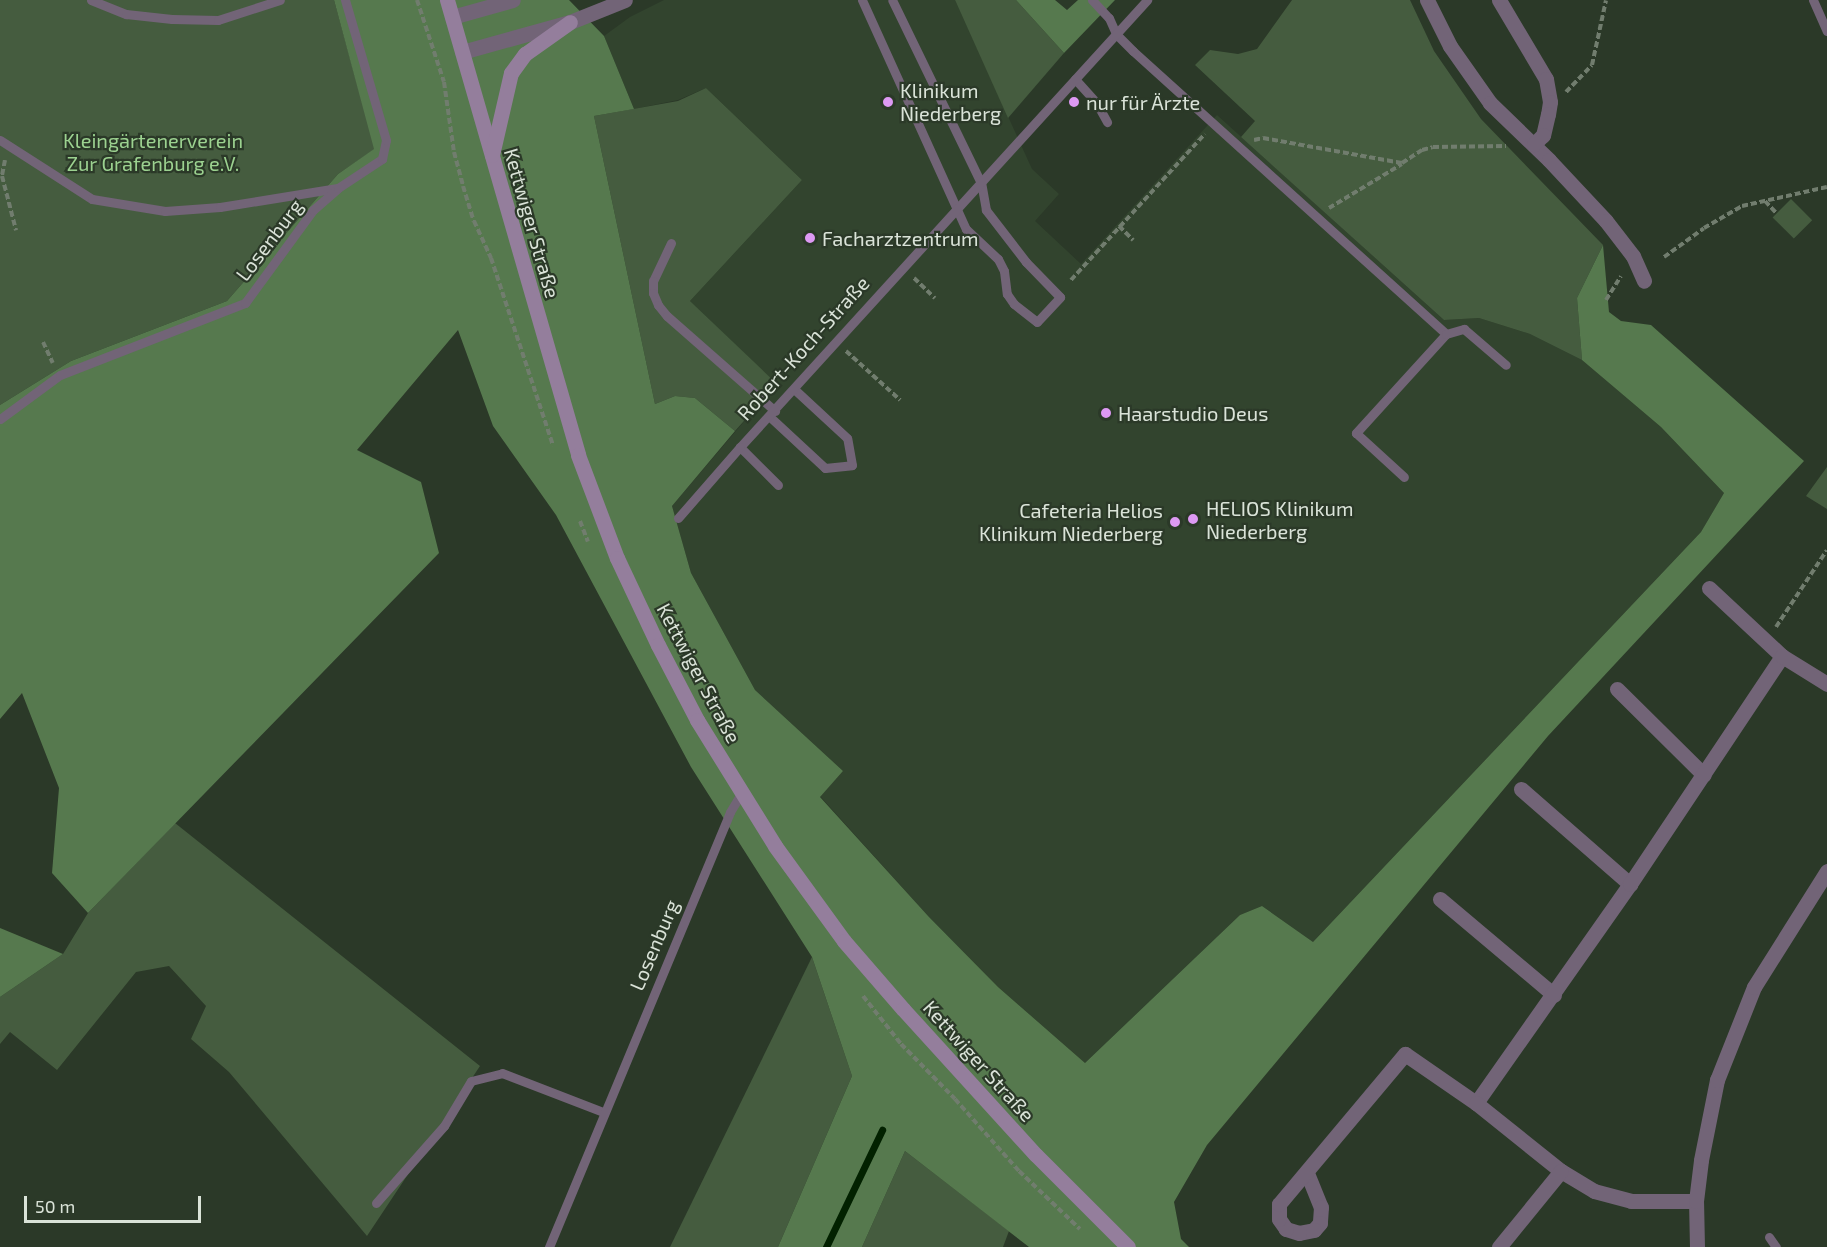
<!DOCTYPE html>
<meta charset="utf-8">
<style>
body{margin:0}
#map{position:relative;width:1827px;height:1247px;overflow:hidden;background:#2b3928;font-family:"Exo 2",sans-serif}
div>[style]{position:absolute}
.built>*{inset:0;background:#32442e}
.green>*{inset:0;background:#455c3f;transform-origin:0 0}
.forest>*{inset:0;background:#56794e}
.stream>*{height:7px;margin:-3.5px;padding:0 3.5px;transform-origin:3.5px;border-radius:3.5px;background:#022100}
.path>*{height:4px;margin-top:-2px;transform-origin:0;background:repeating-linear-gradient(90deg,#717d6e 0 6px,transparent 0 9px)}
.service>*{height:9px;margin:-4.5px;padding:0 4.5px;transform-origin:4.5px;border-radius:4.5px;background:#726477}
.minor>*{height:15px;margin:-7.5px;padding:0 7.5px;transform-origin:7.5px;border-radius:7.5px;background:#726477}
.tertiary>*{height:15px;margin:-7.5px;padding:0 7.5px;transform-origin:7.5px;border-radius:7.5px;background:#726477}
.secondary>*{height:15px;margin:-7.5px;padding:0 7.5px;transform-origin:7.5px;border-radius:7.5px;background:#947e9c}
.dots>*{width:16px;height:16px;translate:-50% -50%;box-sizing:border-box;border:3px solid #2b3928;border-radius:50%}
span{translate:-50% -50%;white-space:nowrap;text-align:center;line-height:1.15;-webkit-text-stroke:4.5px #2b3928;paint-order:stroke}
.poi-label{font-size:20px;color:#dae3d8}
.left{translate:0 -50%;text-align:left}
.right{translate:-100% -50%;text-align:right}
.park-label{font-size:20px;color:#9cd290}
.street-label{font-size:20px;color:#dae3d8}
.scale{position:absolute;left:24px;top:1196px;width:177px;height:27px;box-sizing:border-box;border:3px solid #dae3d8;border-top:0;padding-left:8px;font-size:18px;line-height:21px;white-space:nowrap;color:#dae3d8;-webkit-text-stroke:4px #2b3928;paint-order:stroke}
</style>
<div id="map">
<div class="built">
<div style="clip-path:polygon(664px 0,955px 0,1032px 169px,1059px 194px,1035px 221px,1081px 264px,1217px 115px,1444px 320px,1479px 318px,1530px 334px,1582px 360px,1661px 427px,1724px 493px,1701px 532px,1313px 942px,1262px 906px,1240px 915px,1085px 1063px,998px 987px,929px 917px,820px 796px,843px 771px,755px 690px,691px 573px,672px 506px,776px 384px,690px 301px,802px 180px,706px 88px,678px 100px,634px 109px,604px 36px,630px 17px)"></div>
</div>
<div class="green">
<div style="clip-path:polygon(0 0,334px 0,375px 149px,338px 174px,227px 301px,71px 361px,0 405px)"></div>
<div style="clip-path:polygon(955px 0,1016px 0,1064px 53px,1008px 118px)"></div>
<div style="clip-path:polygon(1292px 0,1410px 0,1434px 51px,1481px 119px,1603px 245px,1577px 298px,1582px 360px,1530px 334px,1479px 318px,1444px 320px,1241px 137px,1255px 121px,1195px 65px,1210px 50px,1238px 54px,1257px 49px)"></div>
<div style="clip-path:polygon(706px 88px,802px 180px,690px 301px,777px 384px,735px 431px,695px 398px,675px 396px,655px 404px,594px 116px,678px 101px)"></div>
<div style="left:1791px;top:199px;width:30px;height:26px;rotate:45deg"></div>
<div style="clip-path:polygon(1827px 467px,1827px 509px,1806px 496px)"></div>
<div style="clip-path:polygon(175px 823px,480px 1066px,367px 1236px,229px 1072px,191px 1039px,206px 1006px,169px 966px,136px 972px,57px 1070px,10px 1032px,0 1044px,0 997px,63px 954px,88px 913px)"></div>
<div style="clip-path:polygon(812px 957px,852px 1076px,778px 1247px,670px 1247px)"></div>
<div style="clip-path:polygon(905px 1151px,1009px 1231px,1003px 1247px,862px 1247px)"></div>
</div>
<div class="forest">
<div style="clip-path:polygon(334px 0,569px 0,604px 36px,634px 109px,594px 116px,655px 404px,675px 396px,695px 398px,735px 431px,672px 506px,691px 573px,755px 690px,843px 771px,820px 797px,929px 917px,998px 987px,1085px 1063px,1240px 915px,1262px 906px,1313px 942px,1701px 532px,1724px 493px,1661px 427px,1582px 360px,1577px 298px,1603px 245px,1609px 312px,1621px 321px,1651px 325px,1804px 461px,1548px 736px,1207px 1145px,1174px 1202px,1181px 1239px,1189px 1247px,1029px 1247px,905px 1151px,862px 1247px,778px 1247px,852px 1076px,812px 957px,691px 767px,556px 515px,493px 426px,458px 330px,357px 450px,421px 482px,439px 553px,88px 913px,52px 873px,59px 788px,22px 693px,0 719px,0 405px,71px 361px,227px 301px,338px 174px,374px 149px)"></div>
<div style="clip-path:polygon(1016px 0,1055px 0,1067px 10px,1078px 0,1115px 0,1064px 53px)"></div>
<div style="clip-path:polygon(0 928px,63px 954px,0 997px)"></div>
</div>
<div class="stream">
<div style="left:826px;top:1247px;width:130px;rotate:-64.4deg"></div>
</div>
<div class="path">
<div style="left:417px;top:0;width:86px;rotate:71.8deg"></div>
<div style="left:444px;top:82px;width:71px;rotate:81.9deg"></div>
<div style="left:454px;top:152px;width:35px;rotate:75deg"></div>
<div style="left:463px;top:186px;width:37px;rotate:73deg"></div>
<div style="left:474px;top:221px;width:41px;rotate:65.3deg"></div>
<div style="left:491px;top:258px;width:198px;rotate:71.7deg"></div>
<div style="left:1566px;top:92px;width:37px;rotate:-46deg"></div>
<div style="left:1592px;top:65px;width:66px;rotate:-77.8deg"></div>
<div style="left:1254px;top:140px;width:9px;rotate:-13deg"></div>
<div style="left:1263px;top:138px;width:141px;rotate:10.2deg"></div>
<div style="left:1402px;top:163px;width:24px;rotate:-33deg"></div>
<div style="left:1422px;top:150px;width:11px;rotate:-15deg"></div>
<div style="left:1433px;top:147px;width:73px;rotate:-0.8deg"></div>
<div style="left:5px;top:160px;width:16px;rotate:101deg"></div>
<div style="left:2px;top:176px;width:56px;rotate:75.5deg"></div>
<div style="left:1765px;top:201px;width:16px;rotate:47deg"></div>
<div style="left:1329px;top:208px;width:85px;rotate:-31.1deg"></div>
<div style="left:1119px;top:226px;width:20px;rotate:45deg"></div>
<div style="left:1664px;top:257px;width:49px;rotate:-35.9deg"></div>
<div style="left:1704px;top:228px;width:44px;rotate:-30.1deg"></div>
<div style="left:1742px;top:206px;width:87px;rotate:-12.6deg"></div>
<div style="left:914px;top:278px;width:29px;rotate:44deg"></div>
<div style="left:1071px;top:280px;width:198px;rotate:-47.5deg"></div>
<div style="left:1606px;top:300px;width:28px;rotate:-58deg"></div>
<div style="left:43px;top:342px;width:23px;rotate:65deg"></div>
<div style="left:846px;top:351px;width:73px;rotate:42.2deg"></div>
<div style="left:580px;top:521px;width:22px;rotate:69deg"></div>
<div style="left:1776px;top:627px;width:92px;rotate:-56.5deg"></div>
<div style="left:863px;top:996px;width:61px;rotate:51.6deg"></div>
<div style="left:901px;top:1044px;width:77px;rotate:45.5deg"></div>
<div style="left:955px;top:1099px;width:96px;rotate:48.4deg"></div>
<div style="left:1019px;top:1171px;width:84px;rotate:43.6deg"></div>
</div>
<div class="service">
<div style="left:91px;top:0;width:38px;rotate:22deg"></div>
<div style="left:126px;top:14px;width:46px;rotate:6.2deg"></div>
<div style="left:172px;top:19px;width:46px;rotate:1.2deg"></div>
<div style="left:218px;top:20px;width:65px;rotate:-17.9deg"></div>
<div style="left:862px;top:0;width:252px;rotate:65.6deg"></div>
<div style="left:966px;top:229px;width:44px;rotate:43.2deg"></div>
<div style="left:998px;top:259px;width:13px;rotate:63deg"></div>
<div style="left:1004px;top:271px;width:23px;rotate:83deg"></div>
<div style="left:1007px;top:294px;width:12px;rotate:55deg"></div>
<div style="left:1014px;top:304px;width:29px;rotate:38deg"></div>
<div style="left:1037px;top:322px;width:34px;rotate:-47deg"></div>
<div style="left:1060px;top:297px;width:49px;rotate:-134.2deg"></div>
<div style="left:1026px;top:262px;width:66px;rotate:-127.6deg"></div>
<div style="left:986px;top:210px;width:27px;rotate:-100deg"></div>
<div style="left:981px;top:183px;width:203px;rotate:-115.9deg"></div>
<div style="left:1092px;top:0;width:25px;rotate:47deg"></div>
<div style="left:1109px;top:18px;width:17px;rotate:66deg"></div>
<div style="left:1116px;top:34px;width:24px;rotate:45deg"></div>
<div style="left:1133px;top:51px;width:422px;rotate:42.1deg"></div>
<div style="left:1446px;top:334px;width:134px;rotate:132.3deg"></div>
<div style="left:1356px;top:433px;width:65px;rotate:42.5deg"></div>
<div style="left:1813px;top:0;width:34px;rotate:66deg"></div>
<div style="left:1075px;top:79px;width:31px;rotate:48deg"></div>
<div style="left:1096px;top:102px;width:23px;rotate:61deg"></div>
<div style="left:0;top:140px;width:109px;rotate:32.7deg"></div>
<div style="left:92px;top:199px;width:74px;rotate:9.3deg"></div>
<div style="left:165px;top:211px;width:55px;rotate:-4.2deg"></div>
<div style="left:220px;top:207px;width:119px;rotate:-9.2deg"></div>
<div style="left:671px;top:243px;width:42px;rotate:115.3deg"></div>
<div style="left:653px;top:281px;width:12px;rotate:90deg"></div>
<div style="left:653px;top:293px;width:13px;rotate:67deg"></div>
<div style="left:658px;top:305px;width:14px;rotate:51deg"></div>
<div style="left:667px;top:316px;width:144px;rotate:41.3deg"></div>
<div style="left:1446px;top:334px;width:19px;rotate:-16deg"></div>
<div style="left:1464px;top:329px;width:55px;rotate:40.6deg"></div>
<div style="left:770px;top:417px;width:75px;rotate:42.8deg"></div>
<div style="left:825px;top:468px;width:27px;rotate:-6deg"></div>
<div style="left:852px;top:465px;width:27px;rotate:-100deg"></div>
<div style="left:847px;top:438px;width:72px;rotate:-137.2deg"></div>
<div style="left:0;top:419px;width:74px;rotate:-36.3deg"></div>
<div style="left:60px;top:375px;width:199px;rotate:-21.3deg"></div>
<div style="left:245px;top:303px;width:115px;rotate:-53.8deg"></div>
<div style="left:313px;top:210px;width:33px;rotate:-41deg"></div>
<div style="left:338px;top:188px;width:53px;rotate:-33.4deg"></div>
<div style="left:382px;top:159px;width:19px;rotate:-78deg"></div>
<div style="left:386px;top:140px;width:146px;rotate:-106.3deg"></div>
<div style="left:778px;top:485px;width:54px;rotate:-135deg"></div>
<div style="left:740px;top:447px;width:605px;rotate:-47.68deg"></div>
<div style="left:678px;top:518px;width:94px;rotate:-48.9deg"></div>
<div style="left:376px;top:1203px;width:103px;rotate:-48.6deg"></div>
<div style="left:444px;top:1126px;width:52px;rotate:-59deg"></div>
<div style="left:471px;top:1081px;width:32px;rotate:-14deg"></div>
<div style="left:502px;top:1073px;width:108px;rotate:21.1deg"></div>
<div style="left:1769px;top:1237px;width:12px;rotate:55deg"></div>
<div style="left:549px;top:1247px;width:471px;rotate:-67.4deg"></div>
<div style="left:730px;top:812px;width:21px;rotate:-59deg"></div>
</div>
<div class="minor">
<div style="left:1427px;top:0;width:51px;rotate:63.4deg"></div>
<div style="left:1450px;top:46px;width:70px;rotate:54.9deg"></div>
<div style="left:1490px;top:103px;width:82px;rotate:44deg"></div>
<div style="left:1549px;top:160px;width:83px;rotate:46.9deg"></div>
<div style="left:1606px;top:221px;width:44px;rotate:52.4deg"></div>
<div style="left:1633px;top:256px;width:27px;rotate:66deg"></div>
<div style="left:1499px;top:0;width:92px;rotate:59.3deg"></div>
<div style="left:1546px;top:79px;width:23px;rotate:80deg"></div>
<div style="left:1550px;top:102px;width:12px;rotate:99deg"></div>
<div style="left:1548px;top:114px;width:22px;rotate:103deg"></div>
<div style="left:1543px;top:135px;width:13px;rotate:135deg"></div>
<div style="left:1709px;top:588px;width:100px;rotate:43deg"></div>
<div style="left:1617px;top:689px;width:122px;rotate:44.7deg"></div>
<div style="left:1521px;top:789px;width:145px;rotate:41.1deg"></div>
<div style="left:1440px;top:899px;width:149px;rotate:40.1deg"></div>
<div style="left:1476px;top:1103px;width:268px;rotate:-54.9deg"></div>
<div style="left:1630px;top:884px;width:274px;rotate:-56.3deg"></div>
<div style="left:1782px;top:656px;width:53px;rotate:31.9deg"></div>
<div style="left:1307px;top:1173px;width:37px;rotate:68deg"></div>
<div style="left:1321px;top:1207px;width:16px;rotate:94deg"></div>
<div style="left:1320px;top:1223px;width:9px;rotate:131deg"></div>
<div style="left:1314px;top:1230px;width:15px;rotate:169deg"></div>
<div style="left:1299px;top:1233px;width:14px;rotate:-163deg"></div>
<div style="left:1286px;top:1229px;width:12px;rotate:-125deg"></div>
<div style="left:1279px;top:1219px;width:15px;rotate:-90deg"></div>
<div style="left:1279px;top:1204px;width:196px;rotate:-50deg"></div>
<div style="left:1405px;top:1054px;width:86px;rotate:34.6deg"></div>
<div style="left:1476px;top:1103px;width:109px;rotate:38.7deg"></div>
<div style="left:1561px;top:1171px;width:39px;rotate:31deg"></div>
<div style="left:1594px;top:1191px;width:38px;rotate:15deg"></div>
<div style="left:1631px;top:1201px;width:65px"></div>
<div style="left:1499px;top:1247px;width:98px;rotate:-50.8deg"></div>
<div style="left:1697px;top:1247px;width:46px;rotate:-91.2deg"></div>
<div style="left:1696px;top:1201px;width:41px;rotate:-83deg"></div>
<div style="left:1701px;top:1160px;width:82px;rotate:-78.7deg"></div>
<div style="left:1717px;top:1080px;width:100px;rotate:-68.3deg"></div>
<div style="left:1754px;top:987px;width:137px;rotate:-57.8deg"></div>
</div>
<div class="tertiary">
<div style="left:452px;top:17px;width:63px;rotate:-15.6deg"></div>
<div style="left:462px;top:52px;width:112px;rotate:-15.5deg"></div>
<div style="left:570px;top:22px;width:59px;rotate:-21.8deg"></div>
</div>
<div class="secondary">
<div style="left:447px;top:0;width:473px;rotate:73.9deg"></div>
<div style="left:578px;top:455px;width:110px;rotate:69.3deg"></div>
<div style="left:617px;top:558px;width:96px;rotate:64.8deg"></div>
<div style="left:658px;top:645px;width:85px;rotate:62.5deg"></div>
<div style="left:697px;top:720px;width:148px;rotate:58.2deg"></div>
<div style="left:775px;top:846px;width:117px;rotate:54deg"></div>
<div style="left:844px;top:941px;width:90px;rotate:49.1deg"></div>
<div style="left:903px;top:1009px;width:197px;rotate:47.7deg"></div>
<div style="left:1036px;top:1155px;width:130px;rotate:45deg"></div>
<div style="left:492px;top:155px;width:84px;rotate:-77deg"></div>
<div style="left:511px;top:73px;width:24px;rotate:-54deg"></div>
<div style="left:525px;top:54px;width:55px;rotate:-35.4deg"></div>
</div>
<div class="dots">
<div style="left:888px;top:102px;background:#dd99f3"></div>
<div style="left:1074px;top:102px;background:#dd99f3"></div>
<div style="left:810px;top:238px;background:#dd99f3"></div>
<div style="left:1106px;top:413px;background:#dd99f3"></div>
<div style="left:1193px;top:519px;background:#dd99f3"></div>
<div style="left:1175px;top:522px;background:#dd99f3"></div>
</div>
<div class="poi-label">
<span class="left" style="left:900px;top:102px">Klinikum<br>Niederberg</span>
<span class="left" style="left:1086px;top:102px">nur für Ärzte</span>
<span class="left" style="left:822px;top:238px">Facharztzentrum</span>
<span class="left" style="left:1118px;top:413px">Haarstudio Deus</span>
<span class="left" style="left:1206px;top:520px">HELIOS Klinikum<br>Niederberg</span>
<span class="right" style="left:1163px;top:522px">Cafeteria Helios<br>Klinikum Niederberg</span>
</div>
<div class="park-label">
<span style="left:153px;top:152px">Kleingärtenerverein<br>Zur Grafenburg e.V.</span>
</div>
<div class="street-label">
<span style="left:532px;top:223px;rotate:74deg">Kettwiger Straße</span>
<span style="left:269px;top:240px;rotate:-53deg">Losenburg</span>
<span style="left:803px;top:348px;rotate:-48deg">Robert-Koch-Straße</span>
<span style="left:699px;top:673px;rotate:62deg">Kettwiger Straße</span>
<span style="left:654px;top:945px;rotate:-67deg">Losenburg</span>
<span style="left:979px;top:1061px;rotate:48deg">Kettwiger Straße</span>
</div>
<div class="scale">50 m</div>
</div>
